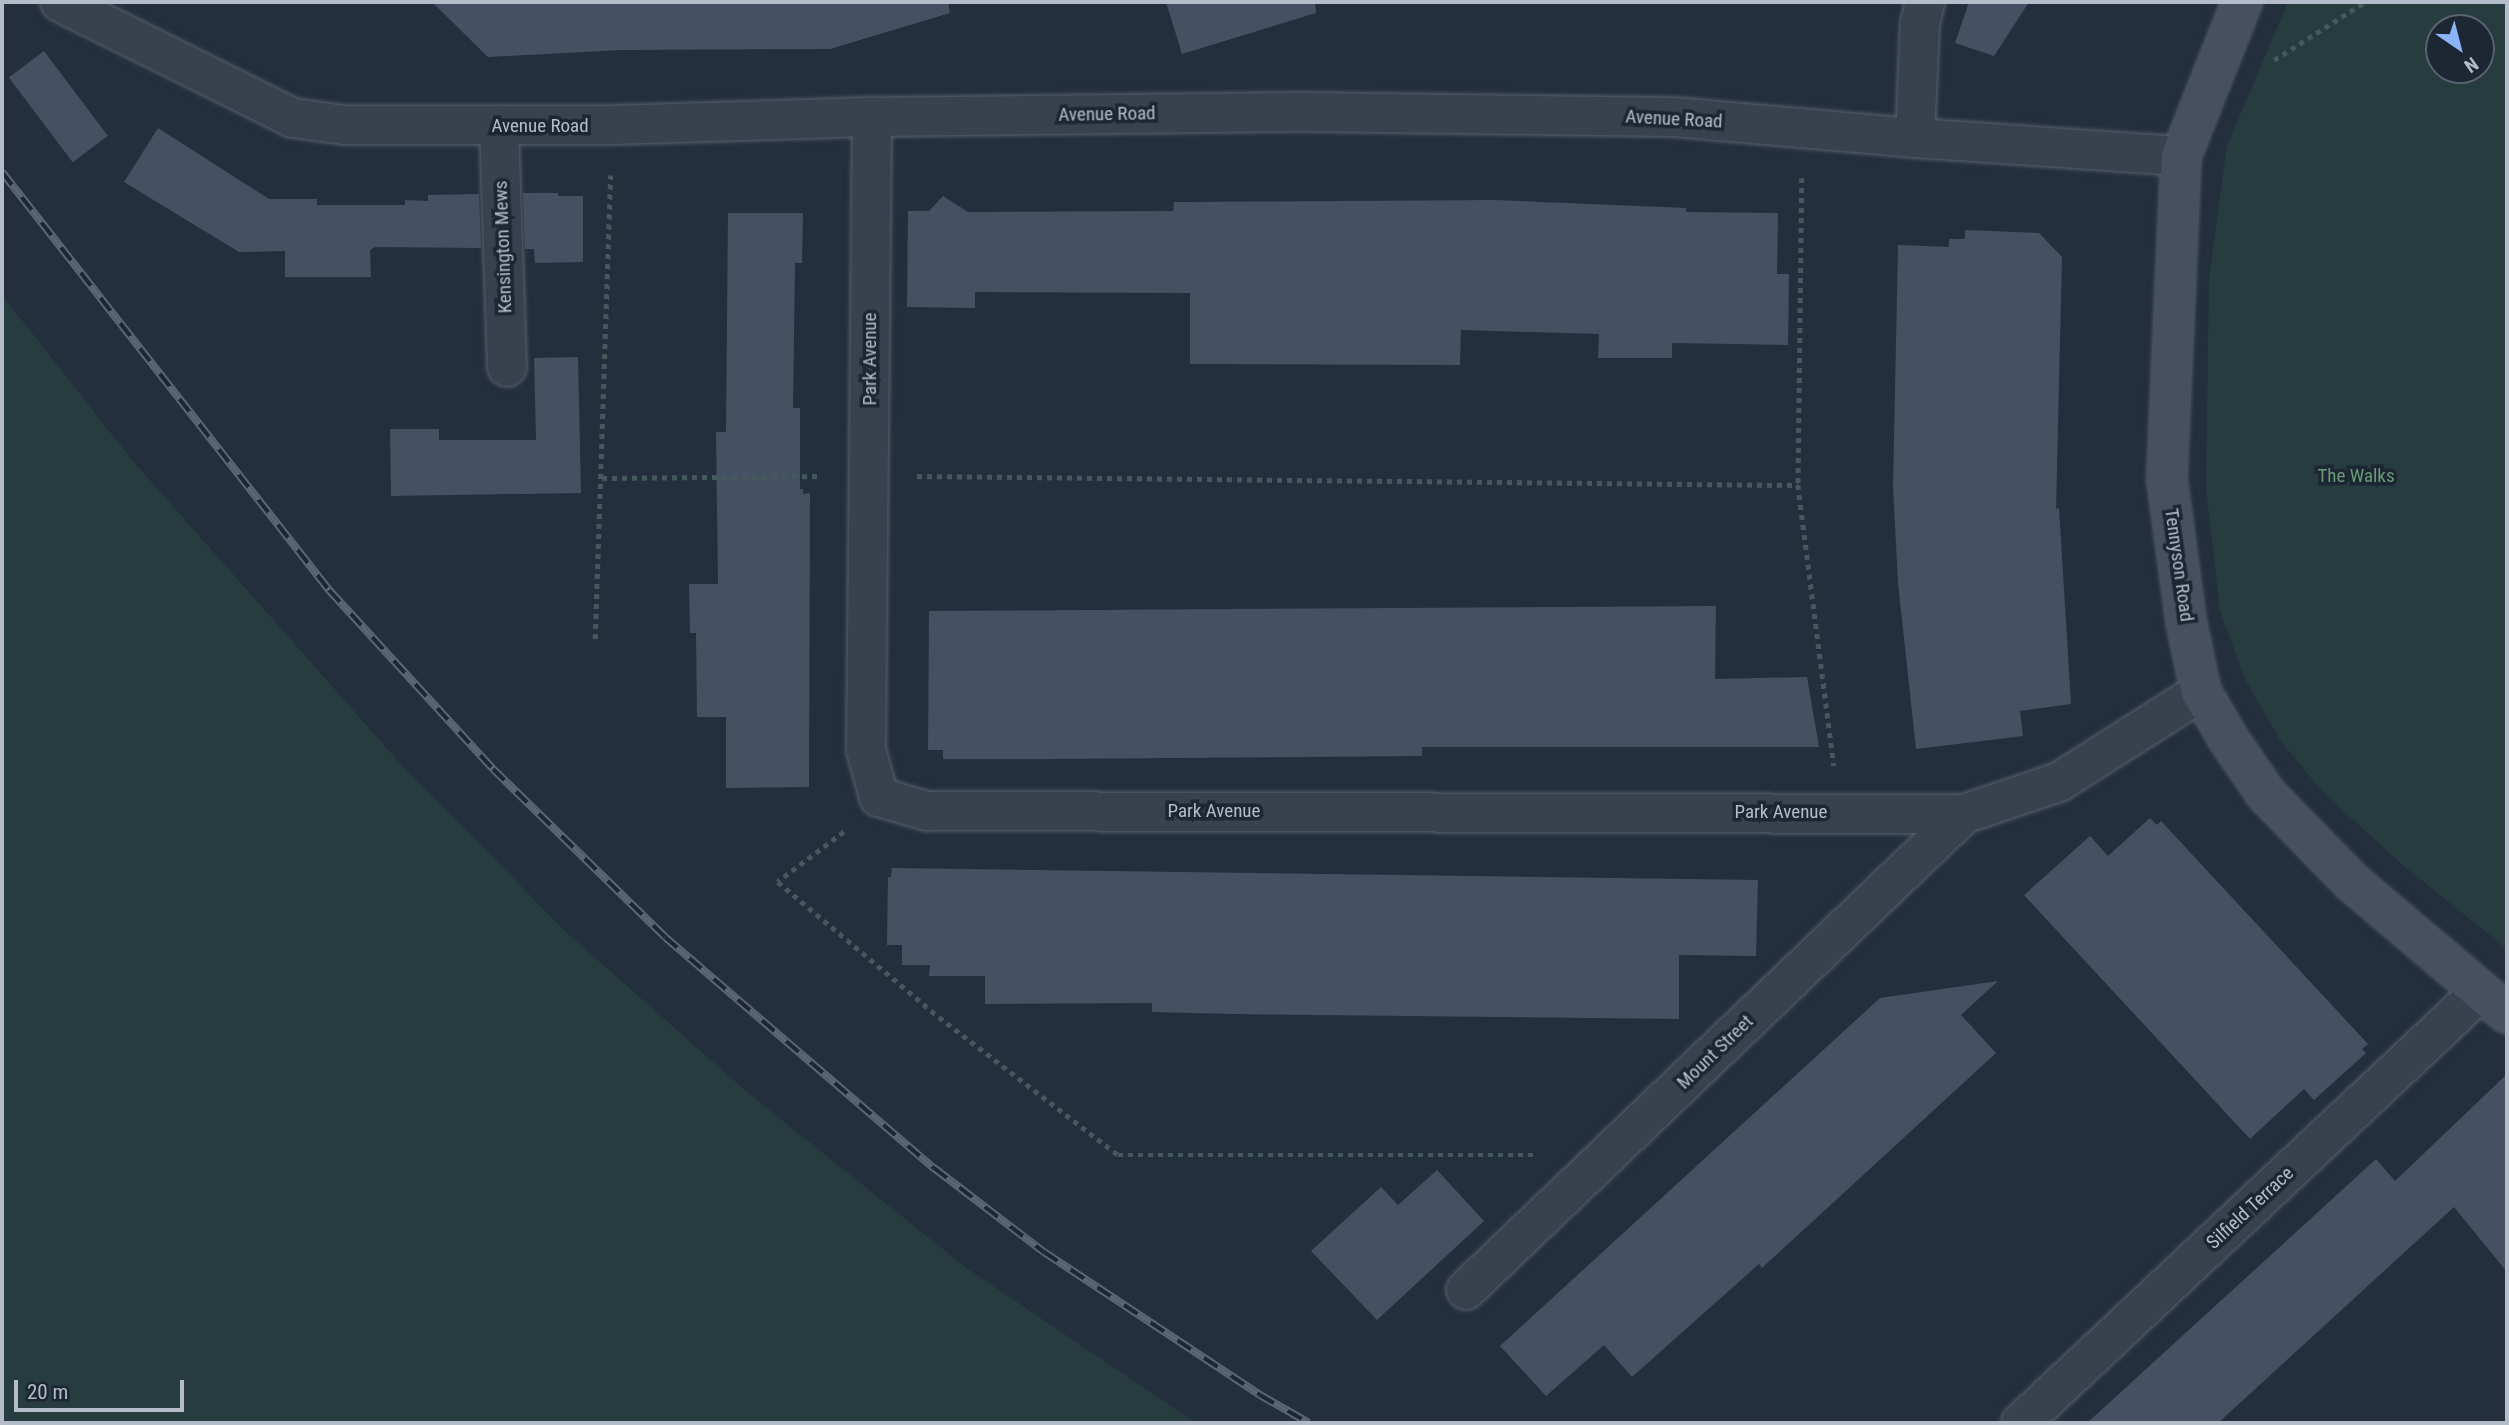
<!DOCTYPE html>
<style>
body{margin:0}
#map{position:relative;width:2509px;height:1425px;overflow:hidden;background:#242f3e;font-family:"Roboto Condensed",sans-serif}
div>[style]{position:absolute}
.green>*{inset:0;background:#263c3f}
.building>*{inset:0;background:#455162;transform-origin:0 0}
.path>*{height:4.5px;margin-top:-2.25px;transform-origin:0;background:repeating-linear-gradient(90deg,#44595c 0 5px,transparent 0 10px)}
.roads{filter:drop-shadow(0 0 2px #565f6c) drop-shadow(0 0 2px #565f6c)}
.street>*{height:38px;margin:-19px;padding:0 19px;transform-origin:19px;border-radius:19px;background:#38414e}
.secondary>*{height:38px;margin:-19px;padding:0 19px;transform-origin:19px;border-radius:19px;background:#465061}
.rail>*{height:8px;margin-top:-4px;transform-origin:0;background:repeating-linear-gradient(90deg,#1d2633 0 16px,#5a6575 0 32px);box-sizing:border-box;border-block:2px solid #5a6575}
span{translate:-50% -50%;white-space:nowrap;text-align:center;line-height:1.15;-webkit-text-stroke:7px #1d2633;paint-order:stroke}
.street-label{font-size:19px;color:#b4bcc9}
.park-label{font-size:19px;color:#6b9a76}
.frame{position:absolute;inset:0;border:4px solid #b4bcc9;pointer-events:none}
.north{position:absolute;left:2425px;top:14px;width:70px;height:70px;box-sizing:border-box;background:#1d2633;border:2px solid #59626f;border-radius:50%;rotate:145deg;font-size:19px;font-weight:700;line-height:28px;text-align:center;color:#b4bcc9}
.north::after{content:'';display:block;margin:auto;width:24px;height:32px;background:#8ab4f8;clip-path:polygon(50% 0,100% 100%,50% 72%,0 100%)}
.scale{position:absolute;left:14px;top:1380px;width:170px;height:32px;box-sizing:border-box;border:4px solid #b4bcc9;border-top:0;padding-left:9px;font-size:21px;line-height:24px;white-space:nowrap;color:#b4bcc9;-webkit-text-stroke:5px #1d2633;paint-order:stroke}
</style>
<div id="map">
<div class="green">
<div style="clip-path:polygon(evenodd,2288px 2px,2507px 2px,2507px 949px,2404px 866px,2328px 797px,2305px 771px,2280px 740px,2244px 677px,2220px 611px,2206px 488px,2209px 278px,2227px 146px,2288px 2px,2439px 28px,2481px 28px,2481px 70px,2439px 70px,2439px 28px)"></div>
<div style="clip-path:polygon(2px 295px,132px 460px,399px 762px,567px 933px,747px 1092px,968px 1269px,1196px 1423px,2px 1423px)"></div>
</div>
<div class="building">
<div style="clip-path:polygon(432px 2px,948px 2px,950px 13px,830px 49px,621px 50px,488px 57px)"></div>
<div style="clip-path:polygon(1166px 2px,1315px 2px,1316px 13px,1182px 54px)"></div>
<div style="clip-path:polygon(1969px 2px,2029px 2px,1994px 56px,1955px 43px)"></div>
<div style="left:44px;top:51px;width:106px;height:44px;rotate:53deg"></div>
<div style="clip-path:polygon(158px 128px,269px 199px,317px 199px,317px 205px,405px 205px,405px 200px,428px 201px,428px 195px,479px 194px,481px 248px,375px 247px,370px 250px,371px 277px,285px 277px,285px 251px,239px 252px,124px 182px)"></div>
<div style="clip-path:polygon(523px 193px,558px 193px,558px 196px,583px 196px,583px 262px,535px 263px,534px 249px,525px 249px)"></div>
<div style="clip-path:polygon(943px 196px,968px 212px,1173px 211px,1174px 202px,1495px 200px,1686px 208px,1686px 212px,1778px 213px,1777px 274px,1789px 274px,1788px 345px,1672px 343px,1672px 358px,1598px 358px,1599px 334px,1461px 330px,1460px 365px,1190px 364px,1190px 293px,975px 292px,975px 308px,907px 307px,908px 211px,929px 211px)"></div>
<div style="clip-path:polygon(728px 213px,803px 213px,802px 263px,795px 263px,793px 408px,800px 408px,800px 489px,803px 489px,803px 494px,810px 493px,809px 787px,726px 788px,726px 717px,697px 717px,696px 633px,690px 633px,689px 584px,718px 584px,716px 432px,726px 432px)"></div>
<div style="clip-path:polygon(1965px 230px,2039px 233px,2062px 257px,2056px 509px,2059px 508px,2071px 704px,2020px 711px,2023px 736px,1916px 749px,1898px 583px,1893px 487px,1898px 245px,1949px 247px,1949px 239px,1965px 239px)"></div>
<div style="clip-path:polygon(578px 357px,581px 493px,391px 496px,390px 429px,439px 429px,439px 440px,536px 440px,534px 358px)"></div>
<div style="clip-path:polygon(1716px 606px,1715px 679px,1807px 677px,1819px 747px,1422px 747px,1422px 756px,1050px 759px,943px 759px,943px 750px,928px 750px,929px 611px)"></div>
<div style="clip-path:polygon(2150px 818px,2157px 825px,2161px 821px,2368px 1044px,2362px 1049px,2366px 1053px,2314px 1100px,2304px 1089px,2250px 1139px,2024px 895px,2090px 836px,2108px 856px)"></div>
<div style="clip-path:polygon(892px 868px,1758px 880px,1756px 956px,1679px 955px,1679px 1019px,1233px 1014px,1152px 1012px,1152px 1003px,985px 1004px,985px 976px,929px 976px,930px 965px,902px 965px,902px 945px,887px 945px,888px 877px,891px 877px)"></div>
<div style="clip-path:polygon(1998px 981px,1961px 1015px,1996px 1053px,1762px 1268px,1759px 1264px,1632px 1377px,1604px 1345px,1546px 1396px,1500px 1346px,1880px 998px)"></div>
<div style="clip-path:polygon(2507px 1074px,2507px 1272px,2454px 1207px,2218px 1423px,2087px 1423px,2376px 1159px,2395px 1181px)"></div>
<div style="clip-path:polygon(1437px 1170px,1484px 1221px,1377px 1320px,1311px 1251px,1381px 1187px,1398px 1205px)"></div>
</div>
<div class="path">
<div style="left:2274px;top:60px;width:108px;rotate:-32.5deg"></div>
<div style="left:1802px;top:178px;width:307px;rotate:90.7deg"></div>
<div style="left:1798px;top:485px;width:283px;rotate:82.7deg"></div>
<div style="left:917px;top:476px;width:881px;rotate:0.59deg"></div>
<div style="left:602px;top:478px;width:218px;rotate:-0.5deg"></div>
<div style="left:595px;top:639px;width:464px;rotate:-88.1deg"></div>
<div style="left:844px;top:832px;width:83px;rotate:142.9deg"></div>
<div style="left:778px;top:882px;width:210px;rotate:40deg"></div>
<div style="left:939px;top:1017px;width:226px;rotate:37.6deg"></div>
<div style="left:1118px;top:1155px;width:417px"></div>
</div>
<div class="roads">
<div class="street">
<div style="left:60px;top:2px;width:260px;rotate:26.5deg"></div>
<div style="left:293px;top:118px;width:52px;rotate:7.7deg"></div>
<div style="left:345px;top:125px;width:267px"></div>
<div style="left:612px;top:125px;width:260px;rotate:-1.8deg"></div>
<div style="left:872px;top:117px;width:437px;rotate:-0.7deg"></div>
<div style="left:1309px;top:112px;width:365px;rotate:0.8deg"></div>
<div style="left:1674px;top:117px;width:242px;rotate:5deg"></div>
<div style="left:1915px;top:138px;width:267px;rotate:3.9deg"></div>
<div style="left:872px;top:117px;width:633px;rotate:90.54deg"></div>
<div style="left:866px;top:750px;width:49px;rotate:74.5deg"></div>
<div style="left:879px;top:797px;width:50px;rotate:16.3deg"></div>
<div style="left:927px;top:811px;width:1037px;rotate:0.17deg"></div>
<div style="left:1964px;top:814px;width:100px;rotate:-18.6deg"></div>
<div style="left:2059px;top:782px;width:168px;rotate:-32.4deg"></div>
<div style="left:499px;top:126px;width:241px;rotate:88.1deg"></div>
<div style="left:1915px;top:138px;width:114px;rotate:-87.5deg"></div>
<div style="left:1920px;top:24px;width:23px;rotate:-77deg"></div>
<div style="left:1466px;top:1290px;width:689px;rotate:-43.71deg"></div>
<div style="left:2021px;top:1423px;width:630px;rotate:-43.2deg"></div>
</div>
<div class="secondary">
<div style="left:2242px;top:2px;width:166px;rotate:111.6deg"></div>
<div style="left:2181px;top:156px;width:324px;rotate:92.5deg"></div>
<div style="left:2167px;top:480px;width:142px;rotate:82.3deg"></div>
<div style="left:2186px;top:621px;width:73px;rotate:78.1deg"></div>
<div style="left:2201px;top:692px;width:56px;rotate:59.7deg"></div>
<div style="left:2229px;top:740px;width:65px;rotate:55.6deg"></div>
<div style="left:2266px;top:794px;width:124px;rotate:45.7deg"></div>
<div style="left:2353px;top:883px;width:202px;rotate:40.2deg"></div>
</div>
</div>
<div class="rail">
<div style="left:2px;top:172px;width:531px;rotate:51.96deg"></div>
<div style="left:329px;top:590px;width:243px;rotate:47.5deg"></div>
<div style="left:493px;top:769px;width:240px;rotate:44.3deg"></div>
<div style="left:665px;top:937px;width:355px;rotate:40.7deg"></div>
<div style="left:934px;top:1168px;width:138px;rotate:37.4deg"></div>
<div style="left:1044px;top:1252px;width:259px;rotate:33.5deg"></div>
<div style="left:1260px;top:1395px;width:56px;rotate:29.7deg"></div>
</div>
<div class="street-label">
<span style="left:1107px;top:114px;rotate:-1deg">Avenue Road</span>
<span style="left:1674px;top:119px;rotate:3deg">Avenue Road</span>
<span style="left:540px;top:126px">Avenue Road</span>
<span style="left:503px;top:247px;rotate:-92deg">Kensington Mews</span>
<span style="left:870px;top:359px;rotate:-90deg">Park Avenue</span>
<span style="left:2179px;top:565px;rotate:82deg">Tennyson Road</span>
<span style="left:1214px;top:811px">Park Avenue</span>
<span style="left:1781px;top:812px">Park Avenue</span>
<span style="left:1715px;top:1052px;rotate:-44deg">Mount Street</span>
<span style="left:2250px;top:1208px;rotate:-43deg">Silfield Terrace</span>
</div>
<div class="park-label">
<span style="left:2356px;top:476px">The Walks</span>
</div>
<div class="frame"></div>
<div class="north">N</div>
<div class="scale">20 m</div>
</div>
